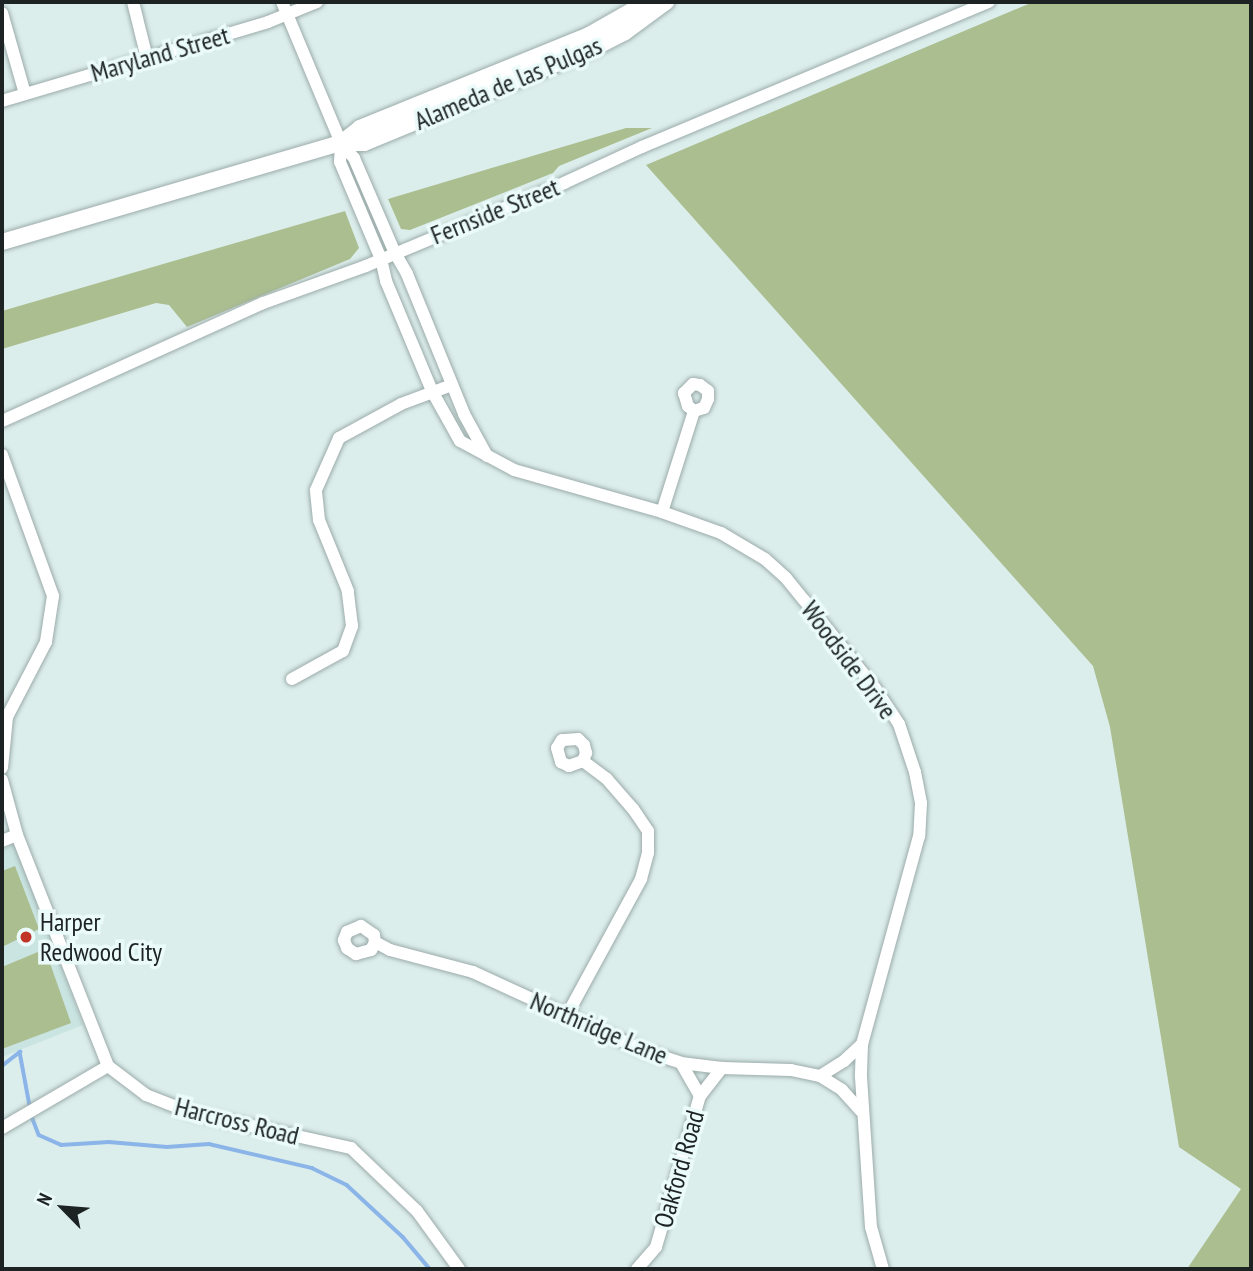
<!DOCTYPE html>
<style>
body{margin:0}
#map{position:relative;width:1253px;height:1271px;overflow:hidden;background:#dceeec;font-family:"PT Sans Narrow",sans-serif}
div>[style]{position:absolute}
.built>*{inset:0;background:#c9e4e1}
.green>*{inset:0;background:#abbe90}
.stream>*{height:3.5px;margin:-1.75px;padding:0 1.75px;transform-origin:1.75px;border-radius:1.75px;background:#8bb5e8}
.roads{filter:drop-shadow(0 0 2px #9babaa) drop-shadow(0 0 2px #9babaa)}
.minor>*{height:12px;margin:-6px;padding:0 6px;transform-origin:6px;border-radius:6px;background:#fff}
.major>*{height:16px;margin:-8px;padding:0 8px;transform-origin:8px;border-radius:8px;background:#fff}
.dots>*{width:19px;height:19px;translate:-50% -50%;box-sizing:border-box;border:4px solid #eafbf9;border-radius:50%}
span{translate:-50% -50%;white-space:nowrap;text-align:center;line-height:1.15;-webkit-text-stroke:7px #eafbf9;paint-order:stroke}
.street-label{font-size:26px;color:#1c2322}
.poi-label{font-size:26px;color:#1c2322}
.left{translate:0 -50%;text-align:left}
.frame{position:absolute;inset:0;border:4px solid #1c2322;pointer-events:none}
.north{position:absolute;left:28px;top:1173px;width:70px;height:70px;-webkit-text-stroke:5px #eafbf9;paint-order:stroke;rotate:295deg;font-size:19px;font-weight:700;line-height:28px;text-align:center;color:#1c2322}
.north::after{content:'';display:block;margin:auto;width:24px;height:32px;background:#1c2322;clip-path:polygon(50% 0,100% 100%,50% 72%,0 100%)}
</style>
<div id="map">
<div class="built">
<div style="clip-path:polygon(16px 844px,83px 1025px,2px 1057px,2px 850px)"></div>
</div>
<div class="green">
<div style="clip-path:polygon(1033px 2px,1251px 2px,1251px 1269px,1187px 1269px,1241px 1189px,1179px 1147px,1110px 727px,1093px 666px,646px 165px)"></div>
<div style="clip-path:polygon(626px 128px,652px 128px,559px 166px,553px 173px,410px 230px,401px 229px,388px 199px)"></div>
<div style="clip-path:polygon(345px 211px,359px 248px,350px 259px,187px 327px,169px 305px,156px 303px,2px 349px,2px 311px)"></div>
<div style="clip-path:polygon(15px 866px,39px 929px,2px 947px,2px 871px)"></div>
<div style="clip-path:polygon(45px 949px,71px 1023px,2px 1049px,2px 967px)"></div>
</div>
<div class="stream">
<div style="left:2px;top:1066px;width:23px;rotate:-38deg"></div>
<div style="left:20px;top:1052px;width:55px;rotate:79.5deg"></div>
<div style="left:31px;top:1114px;width:22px;rotate:69deg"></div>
<div style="left:39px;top:1135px;width:24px;rotate:24deg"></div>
<div style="left:61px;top:1145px;width:48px;rotate:-3.6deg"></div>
<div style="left:109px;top:1142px;width:58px;rotate:4.9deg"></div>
<div style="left:167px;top:1147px;width:42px;rotate:-4.1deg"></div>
<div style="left:209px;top:1144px;width:106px;rotate:13.1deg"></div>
<div style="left:312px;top:1168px;width:39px;rotate:26deg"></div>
<div style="left:347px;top:1185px;width:76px;rotate:42.9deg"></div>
<div style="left:403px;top:1237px;width:42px;rotate:49.8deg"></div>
</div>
<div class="roads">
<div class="minor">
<div style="left:133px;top:2px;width:58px;rotate:76deg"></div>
<div style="left:282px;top:2px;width:153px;rotate:67.3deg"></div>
<div style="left:341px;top:143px;width:20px;rotate:49deg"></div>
<div style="left:354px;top:158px;width:103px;rotate:66.7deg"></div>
<div style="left:395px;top:253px;width:24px;rotate:60deg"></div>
<div style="left:407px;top:274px;width:151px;rotate:67.8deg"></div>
<div style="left:464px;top:414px;width:48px;rotate:61.3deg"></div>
<div style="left:2px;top:13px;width:84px;rotate:74.1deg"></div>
<div style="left:2px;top:101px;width:277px;rotate:-16.5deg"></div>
<div style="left:268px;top:22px;width:53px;rotate:-22.2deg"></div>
<div style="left:341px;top:143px;width:19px;rotate:93deg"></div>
<div style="left:340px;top:162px;width:105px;rotate:67.1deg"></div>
<div style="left:381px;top:259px;width:23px;rotate:77deg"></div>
<div style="left:386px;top:281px;width:119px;rotate:67.3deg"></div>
<div style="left:432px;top:391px;width:57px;rotate:60.8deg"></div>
<div style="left:460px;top:441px;width:61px;rotate:28.2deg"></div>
<div style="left:514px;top:470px;width:154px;rotate:15.8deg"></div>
<div style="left:662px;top:512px;width:63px;rotate:19.6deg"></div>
<div style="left:721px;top:533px;width:51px;rotate:30.6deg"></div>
<div style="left:765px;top:559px;width:28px;rotate:42deg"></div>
<div style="left:786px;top:578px;width:28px;rotate:51deg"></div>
<div style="left:804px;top:600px;width:113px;rotate:51.1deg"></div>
<div style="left:875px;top:688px;width:43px;rotate:56.3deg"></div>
<div style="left:899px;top:724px;width:51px;rotate:71.6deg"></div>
<div style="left:915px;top:772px;width:32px;rotate:79deg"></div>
<div style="left:921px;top:803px;width:33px;rotate:93deg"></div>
<div style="left:919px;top:836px;width:216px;rotate:105.3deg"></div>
<div style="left:862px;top:1044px;width:33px;rotate:92deg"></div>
<div style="left:861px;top:1077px;width:150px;rotate:86.2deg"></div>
<div style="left:871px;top:1227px;width:44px;rotate:74.1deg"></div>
<div style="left:2px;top:421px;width:286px;rotate:-24.3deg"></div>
<div style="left:263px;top:303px;width:109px;rotate:-19.8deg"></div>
<div style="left:366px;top:266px;width:215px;rotate:-22.7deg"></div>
<div style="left:564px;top:183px;width:86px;rotate:-24.8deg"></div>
<div style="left:642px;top:147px;width:376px;rotate:-22.7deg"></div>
<div style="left:2px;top:455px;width:150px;rotate:70.1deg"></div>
<div style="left:53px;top:596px;width:47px;rotate:98.7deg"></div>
<div style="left:46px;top:642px;width:85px;rotate:117.5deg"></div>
<div style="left:7px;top:717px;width:51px;rotate:95.6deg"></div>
<div style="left:662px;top:512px;width:106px;rotate:-72.4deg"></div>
<div style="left:694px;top:411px;width:10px;rotate:-17deg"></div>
<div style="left:704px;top:408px;width:10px;rotate:-66deg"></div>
<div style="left:708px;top:399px;width:8px;rotate:-90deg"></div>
<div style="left:708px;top:391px;width:10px;rotate:-143deg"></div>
<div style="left:700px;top:385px;width:7px;rotate:-172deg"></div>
<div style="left:693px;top:384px;width:13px;rotate:135deg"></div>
<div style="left:684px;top:393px;width:14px;rotate:73deg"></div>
<div style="left:688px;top:406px;width:8px;rotate:40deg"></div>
<div style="left:292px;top:679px;width:58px;rotate:-28.8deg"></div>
<div style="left:343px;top:651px;width:27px;rotate:-70deg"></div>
<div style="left:352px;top:626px;width:35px;rotate:-97deg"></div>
<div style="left:348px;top:591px;width:77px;rotate:-112.2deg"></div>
<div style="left:319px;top:520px;width:30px;rotate:-96deg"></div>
<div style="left:316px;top:490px;width:57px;rotate:-66.1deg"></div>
<div style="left:339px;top:438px;width:71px;rotate:-28.7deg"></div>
<div style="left:401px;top:404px;width:54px;rotate:-20.4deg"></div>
<div style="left:2px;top:780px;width:57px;rotate:74.7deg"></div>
<div style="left:17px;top:835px;width:248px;rotate:68.5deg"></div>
<div style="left:108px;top:1066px;width:48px;rotate:37.3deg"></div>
<div style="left:146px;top:1095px;width:49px;rotate:21.4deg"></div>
<div style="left:192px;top:1113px;width:163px;rotate:12.4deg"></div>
<div style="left:351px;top:1148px;width:91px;rotate:43.7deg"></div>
<div style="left:417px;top:1211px;width:72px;rotate:54.1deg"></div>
<div style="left:2px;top:841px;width:16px;rotate:-22deg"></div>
<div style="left:375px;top:942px;width:7px;rotate:-98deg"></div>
<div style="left:374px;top:935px;width:16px;rotate:-145deg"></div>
<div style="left:361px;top:926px;width:15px;rotate:157deg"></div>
<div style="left:347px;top:932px;width:9px;rotate:111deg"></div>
<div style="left:344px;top:940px;width:9px;rotate:69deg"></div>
<div style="left:347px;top:948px;width:11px;rotate:34deg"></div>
<div style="left:356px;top:954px;width:16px;rotate:-15deg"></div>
<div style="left:371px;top:950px;width:9px;rotate:-63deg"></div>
<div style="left:375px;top:942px;width:17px;rotate:28deg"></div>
<div style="left:390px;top:950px;width:86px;rotate:14.8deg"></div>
<div style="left:473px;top:972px;width:189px;rotate:24.7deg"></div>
<div style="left:645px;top:1051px;width:38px;rotate:18deg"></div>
<div style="left:681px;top:1063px;width:41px;rotate:7deg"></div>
<div style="left:722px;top:1068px;width:69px;rotate:1.7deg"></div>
<div style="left:791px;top:1070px;width:30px;rotate:12deg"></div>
<div style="left:820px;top:1076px;width:26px;rotate:32deg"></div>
<div style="left:842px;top:1090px;width:28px;rotate:48deg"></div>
<div style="left:567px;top:1015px;width:155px;rotate:-61.4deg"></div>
<div style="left:641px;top:879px;width:27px;rotate:-75deg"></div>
<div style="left:648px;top:853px;width:22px;rotate:-90deg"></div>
<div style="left:648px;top:831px;width:27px;rotate:-124deg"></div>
<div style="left:633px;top:809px;width:40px;rotate:-131deg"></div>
<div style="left:607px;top:779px;width:30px;rotate:-143deg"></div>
<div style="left:583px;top:761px;width:9px;rotate:-69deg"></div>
<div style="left:586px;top:753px;width:8px;rotate:-104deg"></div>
<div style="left:584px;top:745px;width:8px;rotate:-135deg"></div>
<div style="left:578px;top:739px;width:16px;rotate:176deg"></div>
<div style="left:562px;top:740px;width:9px;rotate:122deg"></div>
<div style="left:557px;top:748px;width:15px;rotate:74deg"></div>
<div style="left:561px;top:762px;width:9px;rotate:27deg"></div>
<div style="left:569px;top:766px;width:15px;rotate:-20deg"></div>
<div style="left:681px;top:1063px;width:38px;rotate:60deg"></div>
<div style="left:820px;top:1076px;width:28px;rotate:-32deg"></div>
<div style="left:844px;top:1061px;width:25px;rotate:-43deg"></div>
<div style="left:2px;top:1128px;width:123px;rotate:-30.3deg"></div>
<div style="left:637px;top:1269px;width:29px;rotate:-49deg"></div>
<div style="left:656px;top:1247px;width:157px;rotate:-73.8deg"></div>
<div style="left:700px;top:1096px;width:36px;rotate:-52deg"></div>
</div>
<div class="major">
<div style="left:341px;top:143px;width:24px;rotate:-38deg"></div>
<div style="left:360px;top:128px;width:247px;rotate:-22.1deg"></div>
<div style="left:589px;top:35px;width:67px;rotate:-29.6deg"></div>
<div style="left:2px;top:242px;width:353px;rotate:-16.3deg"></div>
<div style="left:341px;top:143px;width:23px"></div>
<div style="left:364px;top:143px;width:247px;rotate:-22.4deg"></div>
<div style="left:592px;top:49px;width:37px;rotate:-27deg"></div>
<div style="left:625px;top:32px;width:51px;rotate:-36.2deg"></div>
</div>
</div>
<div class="dots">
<div style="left:26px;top:937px;background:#c03326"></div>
</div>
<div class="street-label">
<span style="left:160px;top:54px;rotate:-16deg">Maryland Street</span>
<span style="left:508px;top:83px;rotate:-23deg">Alameda de las Pulgas</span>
<span style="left:495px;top:211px;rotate:-22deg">Fernside Street</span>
<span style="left:849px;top:660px;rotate:53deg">Woodside Drive</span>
<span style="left:599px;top:1028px;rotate:23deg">Northridge Lane</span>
<span style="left:237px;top:1121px;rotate:14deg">Harcross Road</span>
<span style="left:679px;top:1169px;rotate:-74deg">Oakford Road</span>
</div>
<div class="poi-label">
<span class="left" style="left:40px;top:937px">Harper<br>Redwood City</span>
</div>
<div class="frame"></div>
<div class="north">N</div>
</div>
